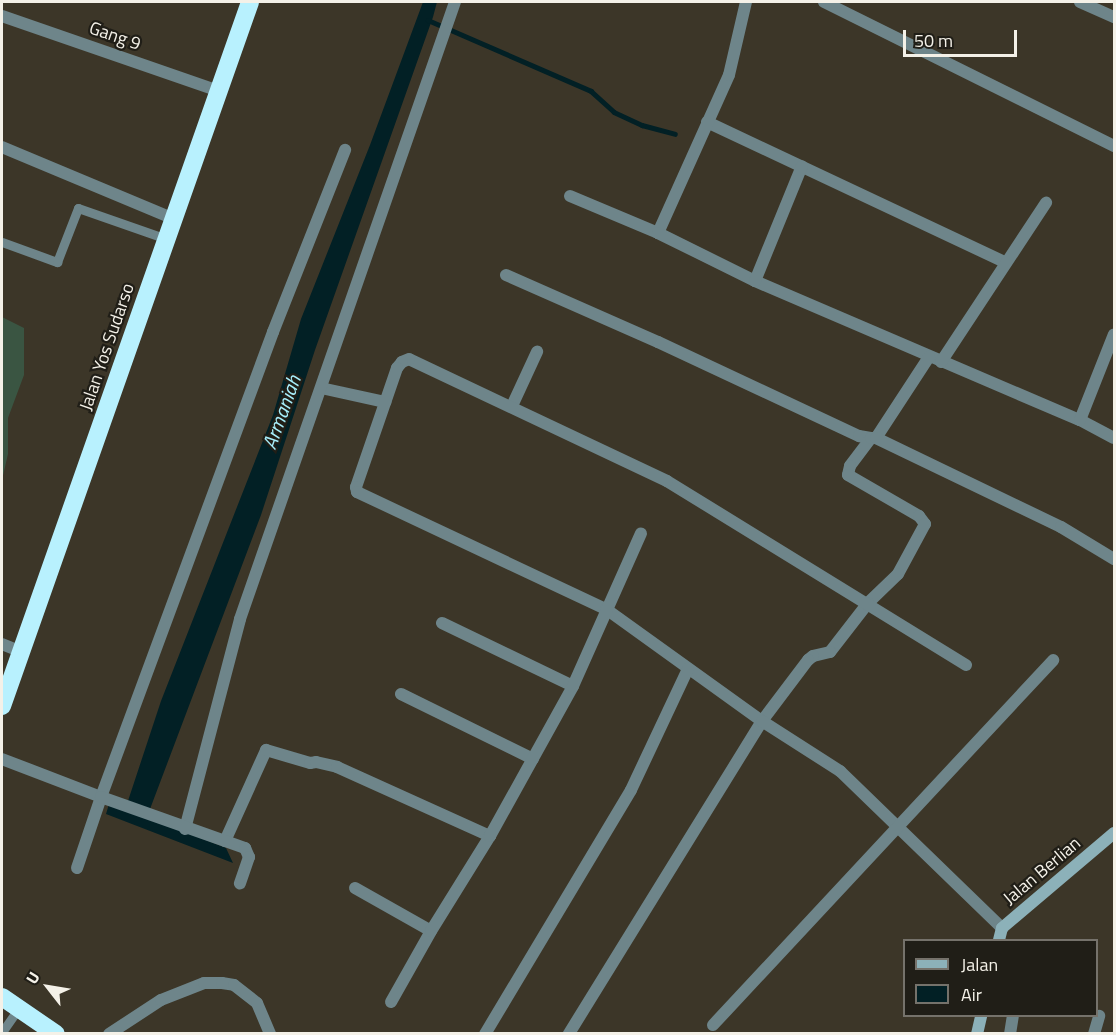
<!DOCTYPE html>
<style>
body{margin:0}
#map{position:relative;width:1116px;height:1035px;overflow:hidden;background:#3c3628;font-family:"Titillium Web",sans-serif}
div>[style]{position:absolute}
.green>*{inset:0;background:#3a5542}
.water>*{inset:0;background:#022025}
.stream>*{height:4.5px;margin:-2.25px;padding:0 2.25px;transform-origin:2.25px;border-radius:2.25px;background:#022025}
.lane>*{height:9px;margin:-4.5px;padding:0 4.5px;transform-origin:4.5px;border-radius:4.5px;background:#6e858a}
.street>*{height:12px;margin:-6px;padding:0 6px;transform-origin:6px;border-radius:6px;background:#6e858a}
.secondary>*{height:12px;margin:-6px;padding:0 6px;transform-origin:6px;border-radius:6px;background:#8cb1b9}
.highway>*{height:18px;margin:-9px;padding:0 9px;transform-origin:9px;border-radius:9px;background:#b8f1fe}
span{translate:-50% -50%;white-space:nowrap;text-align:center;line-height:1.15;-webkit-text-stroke:4.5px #201e17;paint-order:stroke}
.street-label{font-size:18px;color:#f4f1e8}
.water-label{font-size:20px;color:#a7eefb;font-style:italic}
.frame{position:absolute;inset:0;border:3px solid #f4f1e8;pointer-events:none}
.legend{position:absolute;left:903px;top:939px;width:195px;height:78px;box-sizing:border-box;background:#201e17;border:2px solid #75726b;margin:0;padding:8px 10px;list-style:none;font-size:18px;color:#f4f1e8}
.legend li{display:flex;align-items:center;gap:12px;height:30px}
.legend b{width:30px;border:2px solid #75726b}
.north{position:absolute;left:18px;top:957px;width:60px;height:60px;-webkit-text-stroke:4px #201e17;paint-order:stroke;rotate:301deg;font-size:16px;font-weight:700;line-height:24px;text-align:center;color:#f4f1e8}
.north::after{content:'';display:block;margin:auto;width:21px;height:27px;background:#f4f1e8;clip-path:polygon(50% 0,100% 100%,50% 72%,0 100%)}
.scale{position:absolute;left:903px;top:30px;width:114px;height:27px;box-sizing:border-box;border:3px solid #f4f1e8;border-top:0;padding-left:8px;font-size:18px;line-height:21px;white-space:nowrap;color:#f4f1e8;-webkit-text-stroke:4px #201e17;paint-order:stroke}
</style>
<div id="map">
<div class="green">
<div style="clip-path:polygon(2px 317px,24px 328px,24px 375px,8px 418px,8px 454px,2px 480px)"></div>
</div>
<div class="water">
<div style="clip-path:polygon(423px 2px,437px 2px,433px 17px,315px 350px,261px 515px,147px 817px,226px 848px,233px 863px,106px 814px,109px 804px,125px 810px,161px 701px,273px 415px,301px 319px,370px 145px)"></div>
</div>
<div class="stream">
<div style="left:428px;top:20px;width:178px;rotate:23.5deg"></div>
<div style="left:591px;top:91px;width:31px;rotate:42deg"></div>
<div style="left:614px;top:112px;width:31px;rotate:25deg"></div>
<div style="left:642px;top:125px;width:34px;rotate:15deg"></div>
</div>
<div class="lane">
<div style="left:2px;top:242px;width:59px;rotate:20deg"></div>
<div style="left:57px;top:262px;width:58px;rotate:-68.7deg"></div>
<div style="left:78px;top:208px;width:94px;rotate:19.2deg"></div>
<div style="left:2px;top:1032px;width:29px;rotate:-55deg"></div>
</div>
<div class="street">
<div style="left:824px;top:2px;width:324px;rotate:26.4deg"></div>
<div style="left:1080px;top:2px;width:37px;rotate:24deg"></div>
<div style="left:2px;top:16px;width:229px;rotate:19.1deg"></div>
<div style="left:707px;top:122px;width:329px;rotate:25.2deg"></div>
<div style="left:2px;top:147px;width:186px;rotate:22.7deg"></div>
<div style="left:570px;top:196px;width:95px;rotate:22.8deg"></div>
<div style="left:658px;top:233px;width:173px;rotate:-65.8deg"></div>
<div style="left:729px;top:75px;width:75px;rotate:-76.9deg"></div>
<div style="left:658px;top:233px;width:108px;rotate:26.3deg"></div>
<div style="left:755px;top:281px;width:353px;rotate:23.2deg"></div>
<div style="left:1080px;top:420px;width:38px;rotate:28deg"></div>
<div style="left:506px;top:275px;width:166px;rotate:23.8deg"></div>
<div style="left:658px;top:342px;width:222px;rotate:25.1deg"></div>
<div style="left:859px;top:436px;width:12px;rotate:9deg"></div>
<div style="left:871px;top:438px;width:35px;rotate:127deg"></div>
<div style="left:850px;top:466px;width:9px;rotate:103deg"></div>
<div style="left:848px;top:475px;width:82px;rotate:30deg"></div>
<div style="left:919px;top:516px;width:10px;rotate:53deg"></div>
<div style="left:925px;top:524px;width:57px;rotate:118.4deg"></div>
<div style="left:898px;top:574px;width:42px;rotate:136deg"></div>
<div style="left:868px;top:603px;width:62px;rotate:127.8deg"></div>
<div style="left:830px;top:652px;width:17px;rotate:167deg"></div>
<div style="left:813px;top:656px;width:6px;rotate:141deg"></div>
<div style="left:808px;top:660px;width:76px;rotate:127deg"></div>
<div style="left:762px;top:721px;width:368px;rotate:121.7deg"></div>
<div style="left:755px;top:281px;width:124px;rotate:-67.8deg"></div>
<div style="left:941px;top:362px;width:191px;rotate:-56.6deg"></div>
<div style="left:321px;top:388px;width:66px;rotate:12.3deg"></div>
<div style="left:512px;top:406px;width:60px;rotate:-65.2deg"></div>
<div style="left:1080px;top:420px;width:92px;rotate:-68.4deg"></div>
<div style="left:871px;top:438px;width:5px"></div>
<div style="left:876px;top:438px;width:97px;rotate:-56.8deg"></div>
<div style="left:876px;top:438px;width:205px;rotate:25.7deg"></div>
<div style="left:1061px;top:527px;width:62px;rotate:31.1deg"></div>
<div style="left:442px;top:623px;width:145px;rotate:25.7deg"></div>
<div style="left:2px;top:644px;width:22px;rotate:22deg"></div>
<div style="left:966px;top:665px;width:351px;rotate:-148.4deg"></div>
<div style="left:667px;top:481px;width:285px;rotate:-154.7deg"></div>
<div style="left:409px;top:359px;width:8px;rotate:157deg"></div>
<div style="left:402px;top:362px;width:8px;rotate:130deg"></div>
<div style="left:397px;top:368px;width:126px;rotate:109deg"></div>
<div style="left:356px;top:487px;width:5px;rotate:79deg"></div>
<div style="left:357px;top:492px;width:275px;rotate:25.2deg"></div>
<div style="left:606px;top:609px;width:192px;rotate:35.7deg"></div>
<div style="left:762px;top:721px;width:93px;rotate:32.7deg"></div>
<div style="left:840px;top:771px;width:226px;rotate:44.1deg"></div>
<div style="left:401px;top:694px;width:147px;rotate:26.2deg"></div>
<div style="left:2px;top:759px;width:106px;rotate:21deg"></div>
<div style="left:101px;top:797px;width:496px;rotate:-69.7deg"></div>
<div style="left:273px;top:332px;width:196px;rotate:-68.4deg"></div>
<div style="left:185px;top:829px;width:217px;rotate:-75.3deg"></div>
<div style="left:240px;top:619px;width:653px;rotate:-70.79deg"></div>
<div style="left:225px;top:841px;width:100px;rotate:-65.7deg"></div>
<div style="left:266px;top:750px;width:46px;rotate:16.5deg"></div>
<div style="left:310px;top:763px;width:6px;rotate:-9deg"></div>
<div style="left:316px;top:762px;width:22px;rotate:13deg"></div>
<div style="left:337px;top:767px;width:168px;rotate:24.3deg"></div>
<div style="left:77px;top:868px;width:75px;rotate:-71.3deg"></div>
<div style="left:101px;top:797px;width:153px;rotate:19.5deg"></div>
<div style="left:245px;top:848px;width:10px;rotate:66deg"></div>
<div style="left:249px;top:857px;width:28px;rotate:109deg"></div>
<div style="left:355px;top:888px;width:87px;rotate:29.5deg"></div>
<div style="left:391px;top:1002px;width:81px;rotate:-60.6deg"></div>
<div style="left:431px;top:931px;width:112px;rotate:-58.2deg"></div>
<div style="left:490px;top:836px;width:171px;rotate:-61deg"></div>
<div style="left:573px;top:686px;width:167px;rotate:-66deg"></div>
<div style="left:713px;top:1025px;width:499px;rotate:-47deg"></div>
<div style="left:109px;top:1034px;width:62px;rotate:-33.2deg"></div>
<div style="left:161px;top:1000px;width:46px;rotate:-21.6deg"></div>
<div style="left:204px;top:983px;width:18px"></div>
<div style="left:222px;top:983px;width:12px;rotate:9deg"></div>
<div style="left:234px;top:985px;width:29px;rotate:38deg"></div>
<div style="left:257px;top:1003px;width:34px;rotate:67deg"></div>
<div style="left:485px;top:1034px;width:284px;rotate:-59.1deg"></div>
<div style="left:631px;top:790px;width:134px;rotate:-64.8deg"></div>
<div style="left:1010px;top:1034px;width:18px;rotate:-81deg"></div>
<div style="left:1094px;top:1034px;width:19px;rotate:-74deg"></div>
</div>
<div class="secondary">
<div style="left:999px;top:940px;width:12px;rotate:-76deg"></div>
<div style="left:1002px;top:928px;width:147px;rotate:-40.3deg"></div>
<div style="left:977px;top:1034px;width:18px;rotate:-77deg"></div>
</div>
<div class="highway">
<div style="left:2px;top:706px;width:746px;rotate:-70.59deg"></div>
<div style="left:2px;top:997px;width:65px;rotate:34.4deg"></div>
</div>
<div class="street-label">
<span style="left:115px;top:36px;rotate:19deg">Gang 9</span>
<span style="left:107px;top:347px;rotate:-71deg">Jalan Yos Sudarso</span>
<span style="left:1042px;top:871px;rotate:-40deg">Jalan Berlian</span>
</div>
<div class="water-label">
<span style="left:281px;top:412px;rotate:-70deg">Armaniah</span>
</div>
<div class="frame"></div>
<ul class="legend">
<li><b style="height:8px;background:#8cb1b9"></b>Jalan</li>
<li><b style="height:16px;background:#022025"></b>Air</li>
</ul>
<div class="north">U</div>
<div class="scale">50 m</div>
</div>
